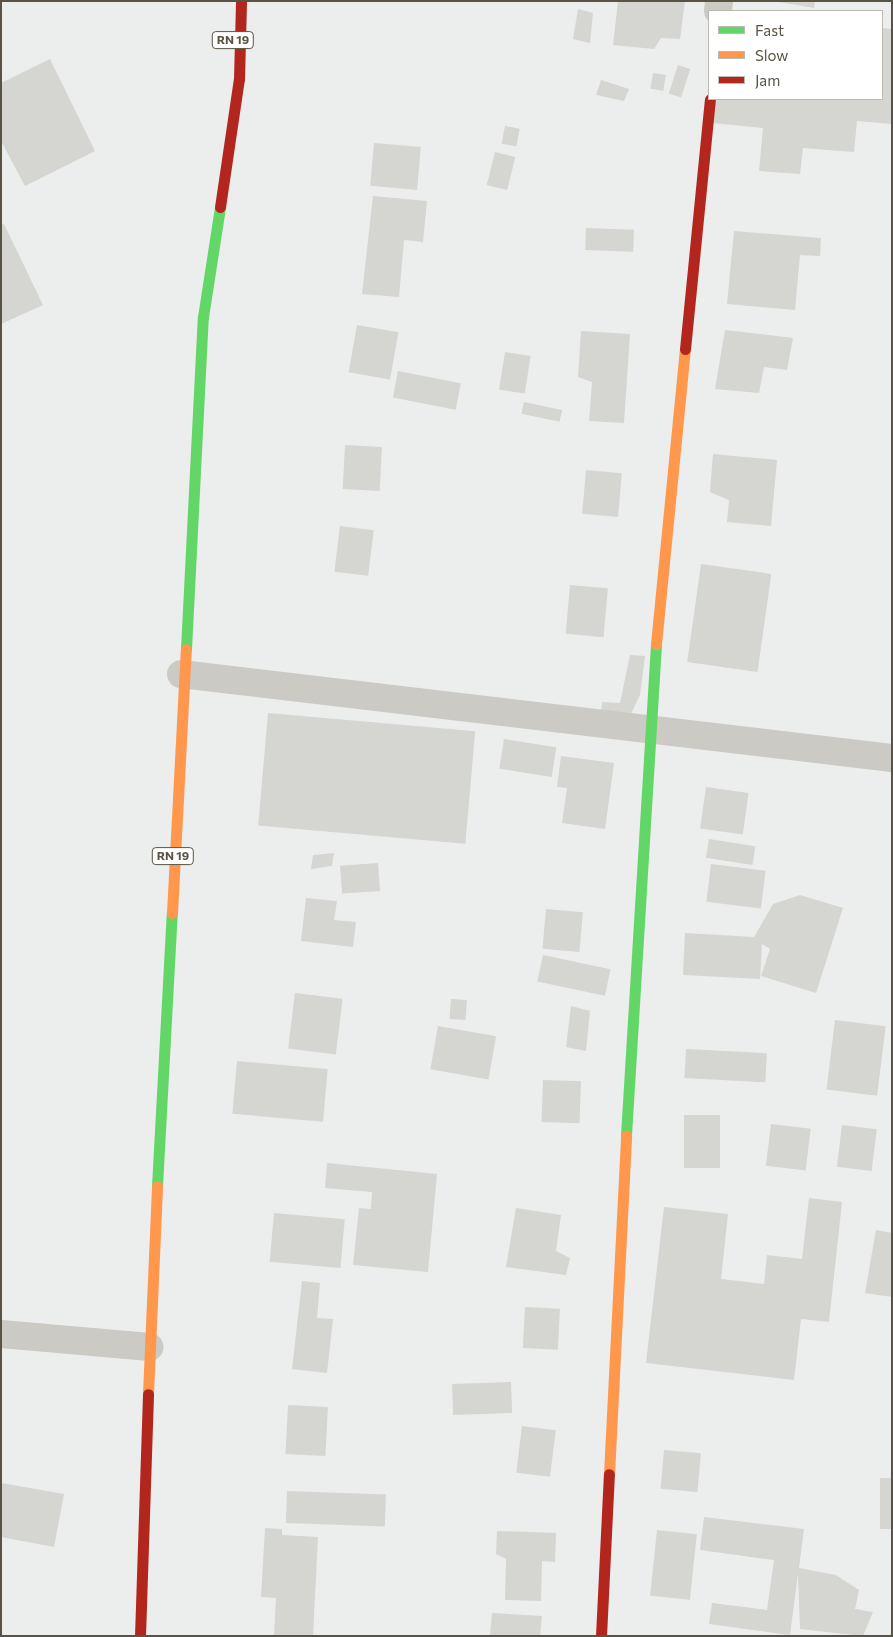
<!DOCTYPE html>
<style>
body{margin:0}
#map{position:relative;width:893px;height:1637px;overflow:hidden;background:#eceded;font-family:Commissioner,sans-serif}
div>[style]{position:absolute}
.building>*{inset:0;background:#d5d5d2;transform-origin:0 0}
.street>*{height:28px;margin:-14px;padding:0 14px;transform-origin:14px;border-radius:14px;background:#cccac5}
.fast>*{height:11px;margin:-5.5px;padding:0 5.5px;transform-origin:5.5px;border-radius:5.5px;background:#63d668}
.slow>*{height:11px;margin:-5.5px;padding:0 5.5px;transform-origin:5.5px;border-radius:5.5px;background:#ff974d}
.jam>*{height:11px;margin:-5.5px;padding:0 5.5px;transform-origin:5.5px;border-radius:5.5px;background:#b3261e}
span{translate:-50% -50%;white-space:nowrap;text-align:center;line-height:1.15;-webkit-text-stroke:4px #fff;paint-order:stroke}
.shield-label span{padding:1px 4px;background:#fff;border:1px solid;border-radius:4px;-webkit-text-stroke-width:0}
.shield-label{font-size:12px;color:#595343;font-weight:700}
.frame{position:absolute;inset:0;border:2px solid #595343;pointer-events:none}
.legend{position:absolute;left:708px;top:10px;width:175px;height:90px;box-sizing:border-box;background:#fff;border:1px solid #bdbab4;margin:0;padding:6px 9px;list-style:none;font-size:15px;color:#595343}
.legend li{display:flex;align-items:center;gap:10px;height:25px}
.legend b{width:25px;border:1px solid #bdbab4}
</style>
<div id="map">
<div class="building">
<div style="clip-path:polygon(618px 1px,685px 1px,680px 39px,661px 38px,654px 49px,613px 45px)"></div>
<div style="clip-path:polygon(773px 1px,815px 1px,814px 8px)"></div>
<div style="clip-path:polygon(578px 9px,593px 13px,590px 43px,573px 39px)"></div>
<div style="clip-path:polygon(882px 28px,892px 29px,892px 124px,857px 121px,854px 152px,803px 148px,800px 174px,759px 171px,763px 128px,713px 123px,715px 99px,882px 99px)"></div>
<div style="clip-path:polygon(50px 59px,95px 151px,25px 186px,1px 141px,1px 83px)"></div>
<div style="left:678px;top:65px;width:13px;height:30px;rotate:18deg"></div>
<div style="left:653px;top:73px;width:13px;height:16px;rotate:9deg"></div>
<div style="clip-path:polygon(601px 80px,629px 89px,624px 101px,596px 95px)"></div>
<div style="left:505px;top:126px;width:15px;height:18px;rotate:11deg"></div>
<div style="left:374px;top:143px;width:47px;height:43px;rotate:5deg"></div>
<div style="left:495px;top:152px;width:21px;height:34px;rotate:14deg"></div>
<div style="clip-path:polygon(373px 196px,427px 201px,423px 242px,404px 240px,399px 297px,362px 294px)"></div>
<div style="clip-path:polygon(4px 224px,43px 305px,1px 324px,1px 225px)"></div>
<div style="left:586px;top:228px;width:48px;height:22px;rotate:2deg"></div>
<div style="clip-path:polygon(734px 231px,821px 238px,820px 256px,800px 255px,795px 310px,727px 304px)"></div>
<div style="left:357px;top:325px;width:42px;height:48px;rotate:10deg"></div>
<div style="clip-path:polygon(725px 330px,793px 338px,787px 370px,764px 367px,759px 393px,715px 389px)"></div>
<div style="clip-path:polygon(581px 331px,630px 334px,624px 423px,589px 421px,592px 382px,578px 377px)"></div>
<div style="left:505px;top:352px;width:26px;height:38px;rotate:9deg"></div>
<div style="left:398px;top:371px;width:64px;height:27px;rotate:11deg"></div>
<div style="left:524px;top:402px;width:39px;height:12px;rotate:12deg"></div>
<div style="left:345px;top:445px;width:37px;height:44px;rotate:3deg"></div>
<div style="clip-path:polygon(713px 454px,777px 460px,771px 526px,727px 522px,729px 500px,710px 492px)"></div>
<div style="left:586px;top:470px;width:36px;height:44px;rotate:5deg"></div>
<div style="left:340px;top:526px;width:34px;height:46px;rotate:7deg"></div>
<div style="left:701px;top:564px;width:71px;height:99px;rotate:8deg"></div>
<div style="left:570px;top:585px;width:38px;height:49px;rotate:5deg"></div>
<div style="clip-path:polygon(630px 655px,645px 656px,640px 695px,629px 718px,601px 715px,602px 702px,620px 703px)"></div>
<div style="left:268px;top:713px;width:208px;height:113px;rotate:5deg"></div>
<div style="left:504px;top:739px;width:53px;height:30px;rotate:9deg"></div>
<div style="clip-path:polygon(561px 756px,614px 763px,605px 829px,562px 823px,567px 788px,557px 787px)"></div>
<div style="left:706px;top:787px;width:43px;height:42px;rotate:8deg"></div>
<div style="left:709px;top:839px;width:47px;height:19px;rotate:9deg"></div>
<div style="clip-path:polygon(334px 853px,332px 866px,311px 869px,313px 855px)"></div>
<div style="left:378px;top:863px;width:28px;height:38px;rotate:86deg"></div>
<div style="left:711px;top:864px;width:55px;height:38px;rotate:7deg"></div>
<div style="clip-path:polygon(800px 895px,843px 908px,816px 993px,761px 976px,770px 949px,762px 944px,760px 979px,683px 975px,685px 933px,754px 937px,773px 904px)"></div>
<div style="clip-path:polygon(306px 898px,337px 901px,334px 920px,356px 922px,353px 947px,301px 941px)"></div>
<div style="left:546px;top:909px;width:37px;height:40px;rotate:5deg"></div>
<div style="left:543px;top:955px;width:69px;height:27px;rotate:12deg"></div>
<div style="left:295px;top:993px;width:48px;height:56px;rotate:7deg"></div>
<div style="left:451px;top:999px;width:16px;height:20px;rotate:4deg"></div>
<div style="clip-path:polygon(571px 1006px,590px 1011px,586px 1051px,566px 1047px)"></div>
<div style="left:835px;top:1020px;width:51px;height:70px;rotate:7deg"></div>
<div style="left:438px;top:1026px;width:59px;height:44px;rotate:10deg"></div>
<div style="left:686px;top:1049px;width:81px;height:29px;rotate:3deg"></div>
<div style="left:237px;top:1061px;width:91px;height:53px;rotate:5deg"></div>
<div style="left:543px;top:1080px;width:38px;height:42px;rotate:2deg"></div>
<div style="left:684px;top:1115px;width:36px;height:53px"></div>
<div style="left:771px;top:1124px;width:40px;height:42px;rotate:7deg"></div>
<div style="left:842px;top:1125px;width:35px;height:42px;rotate:7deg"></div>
<div style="clip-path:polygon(327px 1163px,437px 1174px,428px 1272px,353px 1265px,359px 1208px,371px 1209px,372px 1192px,325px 1188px)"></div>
<div style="clip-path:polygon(809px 1198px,842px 1202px,829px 1322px,801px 1319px,794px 1380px,646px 1363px,664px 1207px,728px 1214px,721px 1279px,764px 1284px,767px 1255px,802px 1259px)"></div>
<div style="clip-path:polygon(516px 1208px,561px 1215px,556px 1251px,570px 1258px,566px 1275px,506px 1267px)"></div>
<div style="left:274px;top:1213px;width:71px;height:49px;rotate:5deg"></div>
<div style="clip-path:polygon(876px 1230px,892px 1233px,892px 1297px,865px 1293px)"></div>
<div style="clip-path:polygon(302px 1281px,320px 1283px,317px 1318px,333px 1319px,327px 1373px,292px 1369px)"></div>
<div style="left:525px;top:1307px;width:35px;height:41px;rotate:3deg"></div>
<div style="left:511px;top:1382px;width:31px;height:59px;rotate:88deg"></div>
<div style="left:288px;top:1405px;width:40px;height:49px;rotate:3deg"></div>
<div style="left:522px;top:1426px;width:34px;height:47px;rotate:7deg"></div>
<div style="left:664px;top:1450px;width:37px;height:39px;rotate:5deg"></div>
<div style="left:880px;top:1478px;width:12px;height:51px"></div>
<div style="clip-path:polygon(1px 1483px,64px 1494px,54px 1547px,1px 1537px)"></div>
<div style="left:287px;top:1491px;width:99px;height:32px;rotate:2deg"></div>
<div style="clip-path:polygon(704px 1517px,804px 1529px,799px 1568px,836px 1575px,859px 1590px,855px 1609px,873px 1612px,863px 1636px,800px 1629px,798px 1574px,790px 1635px,709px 1624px,712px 1603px,767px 1610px,774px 1560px,700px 1550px)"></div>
<div style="clip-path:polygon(265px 1528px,282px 1529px,282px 1535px,318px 1537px,313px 1636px,274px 1636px,276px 1598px,261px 1597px)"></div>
<div style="left:657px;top:1530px;width:40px;height:66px;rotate:6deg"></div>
<div style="clip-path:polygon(497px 1531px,556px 1533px,555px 1562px,542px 1561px,541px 1601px,505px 1600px,506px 1559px,496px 1554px)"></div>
<div style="clip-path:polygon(492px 1613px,542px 1616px,540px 1636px,490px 1636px)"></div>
</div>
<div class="street">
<div style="left:718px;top:11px;width:10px;rotate:-84deg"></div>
<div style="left:181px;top:674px;width:716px;rotate:6.74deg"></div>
<div style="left:1px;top:1334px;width:149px;rotate:5deg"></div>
</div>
<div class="fast">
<div style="left:186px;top:649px;width:332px;rotate:-87.1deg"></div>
<div style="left:203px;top:317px;width:111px;rotate:-81.2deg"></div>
<div style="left:626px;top:1135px;width:492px;rotate:-86.5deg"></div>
<div style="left:157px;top:1186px;width:273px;rotate:-86.9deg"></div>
</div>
<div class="slow">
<div style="left:656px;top:644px;width:296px;rotate:-84.4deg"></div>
<div style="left:172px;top:913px;width:264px;rotate:-87deg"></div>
<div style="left:148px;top:1394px;width:208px;rotate:-87.5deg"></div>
<div style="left:609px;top:1474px;width:339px;rotate:-87.1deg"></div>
</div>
<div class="jam">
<div style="left:220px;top:207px;width:129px;rotate:-81.6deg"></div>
<div style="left:239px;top:79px;width:78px;rotate:-88.5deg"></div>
<div style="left:685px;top:349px;width:251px;rotate:-84.3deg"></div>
<div style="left:140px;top:1636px;width:242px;rotate:-88.1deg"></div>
<div style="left:601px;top:1636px;width:162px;rotate:-87.2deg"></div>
</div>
<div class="shield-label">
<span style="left:233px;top:40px">RN 19</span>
<span style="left:173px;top:856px">RN 19</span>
</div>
<div class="frame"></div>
<ul class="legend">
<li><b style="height:6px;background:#63d668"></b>Fast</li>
<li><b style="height:6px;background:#ff974d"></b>Slow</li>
<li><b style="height:6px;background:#b3261e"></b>Jam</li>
</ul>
</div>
